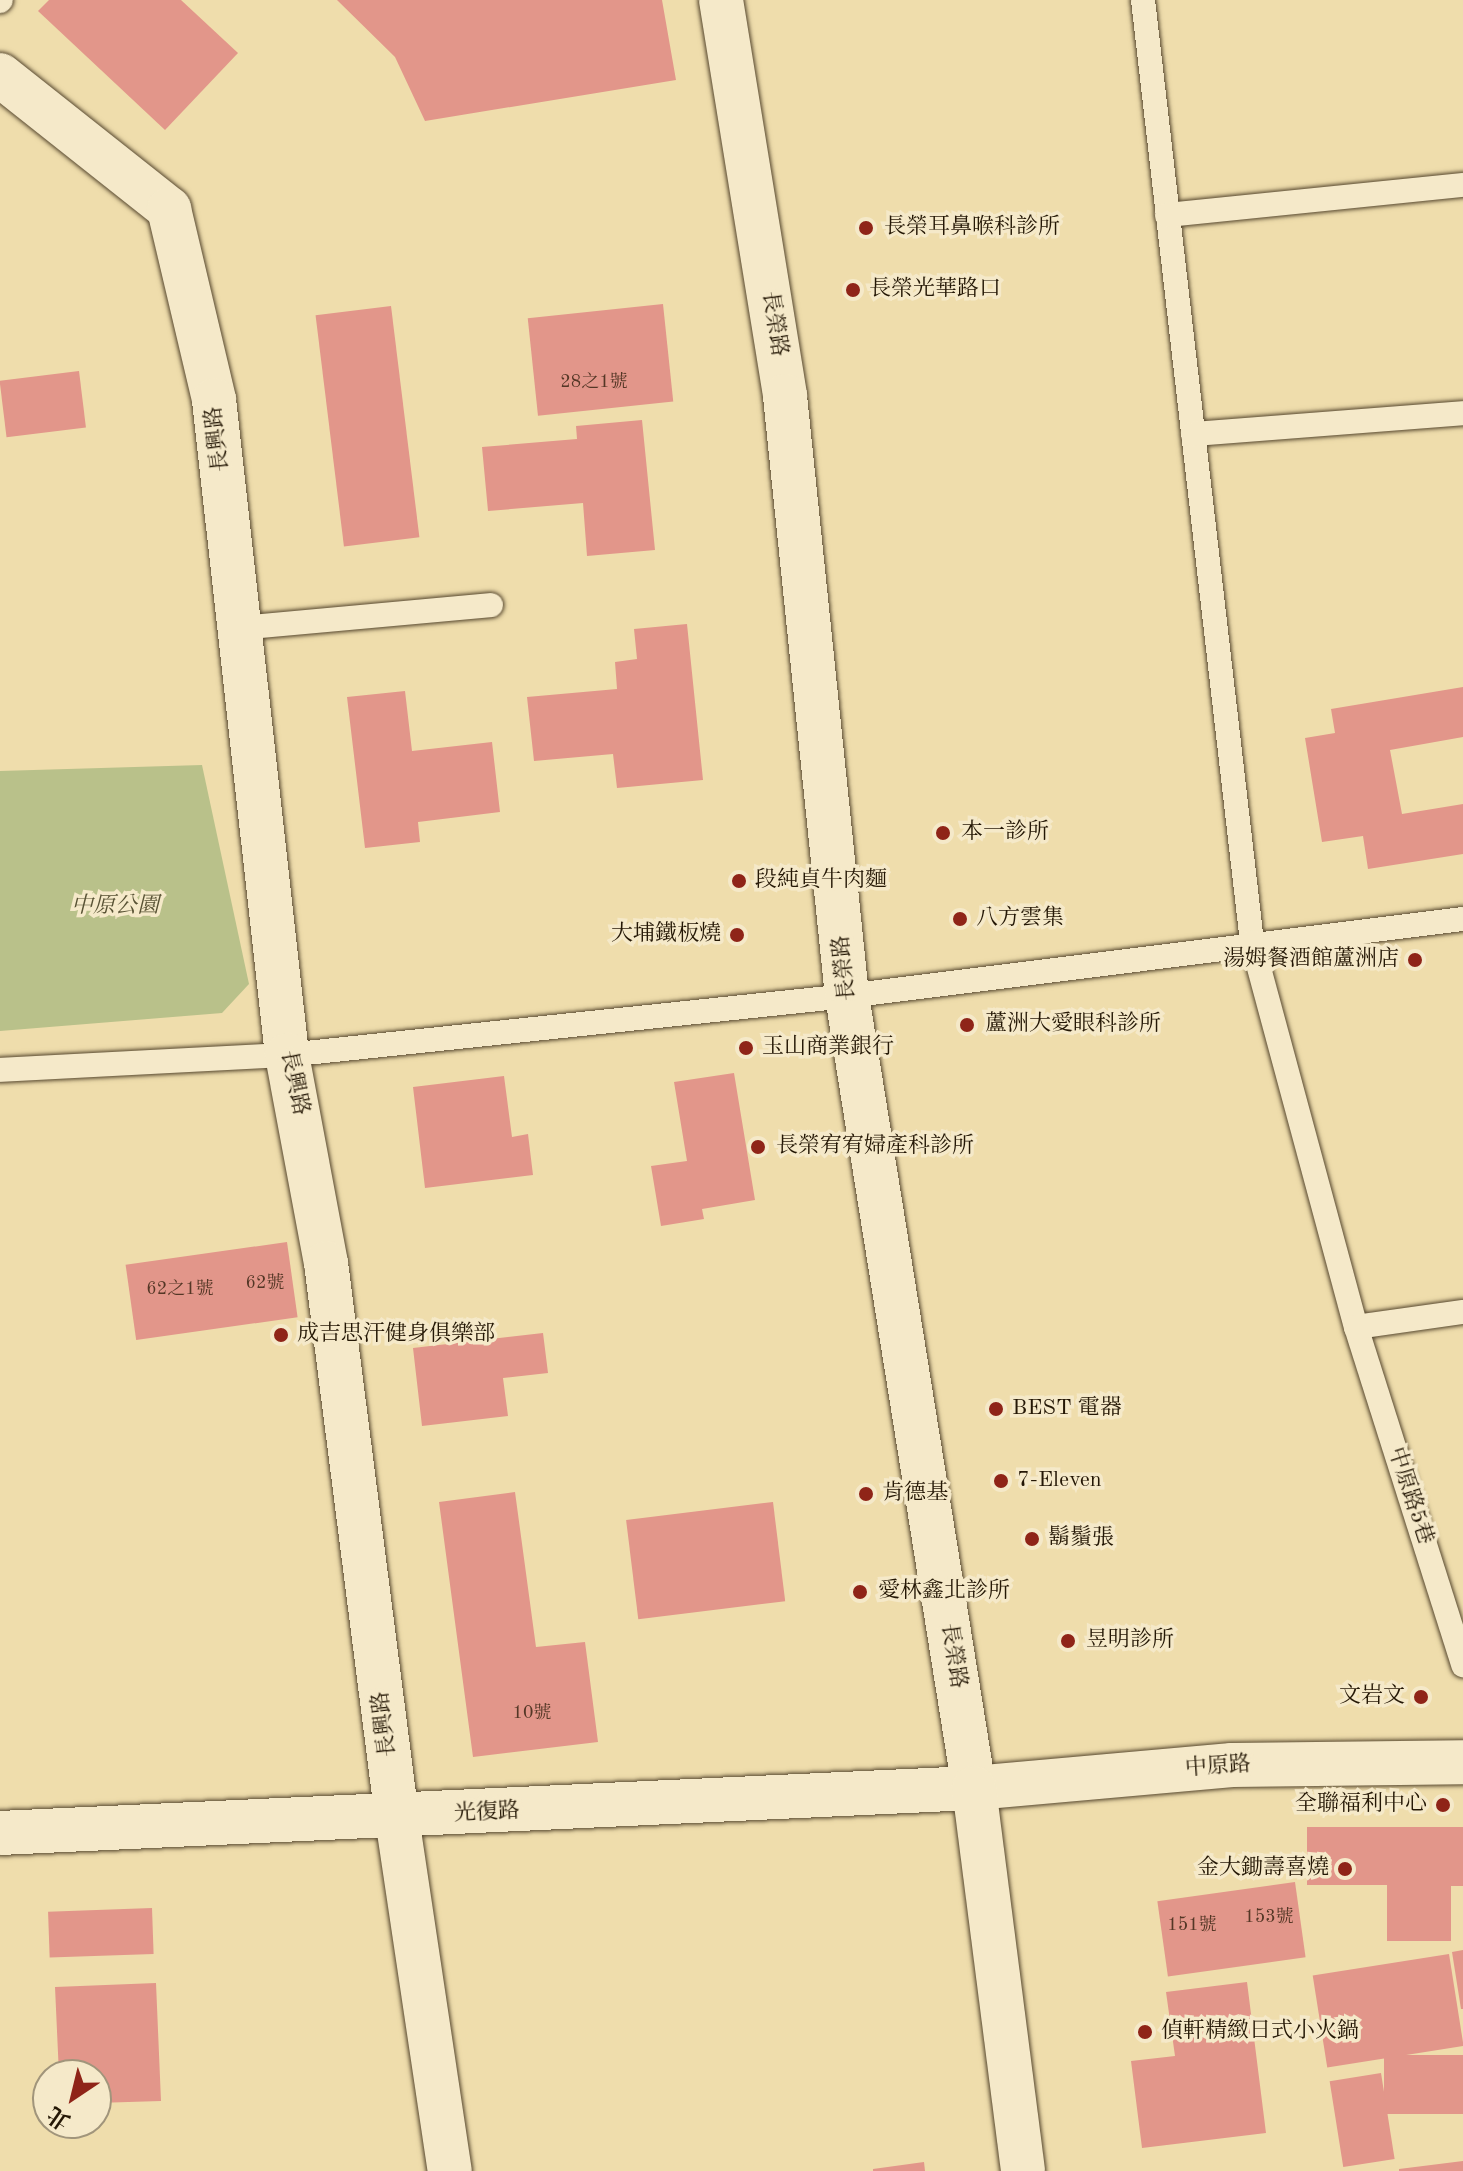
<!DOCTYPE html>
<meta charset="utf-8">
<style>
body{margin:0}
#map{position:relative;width:1463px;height:2171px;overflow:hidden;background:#efddac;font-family:"Old Standard TT","Noto Serif TC",serif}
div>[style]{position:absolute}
.green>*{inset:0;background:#b9c18a}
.building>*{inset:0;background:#e2968a;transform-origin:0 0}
.roads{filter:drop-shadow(0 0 2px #57482f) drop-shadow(0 0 2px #57482f)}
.service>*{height:24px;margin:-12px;padding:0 12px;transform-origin:12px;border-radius:12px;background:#f5e9c9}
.minor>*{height:44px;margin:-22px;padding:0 22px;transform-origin:22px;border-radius:22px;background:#f5e9c9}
.tertiary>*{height:44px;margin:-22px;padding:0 22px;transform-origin:22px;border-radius:22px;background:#f5e9c9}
.dots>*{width:22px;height:22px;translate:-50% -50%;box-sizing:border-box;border:4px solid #f5e9c9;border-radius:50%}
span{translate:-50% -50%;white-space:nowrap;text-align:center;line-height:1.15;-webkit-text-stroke:7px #f5e9c9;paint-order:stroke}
.number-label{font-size:18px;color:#543726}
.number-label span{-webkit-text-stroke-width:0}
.poi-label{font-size:22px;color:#241705}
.left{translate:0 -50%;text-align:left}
.right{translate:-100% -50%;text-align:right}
.street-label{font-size:22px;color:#241705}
.park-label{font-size:22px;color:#585234;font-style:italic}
.north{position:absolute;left:32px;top:2059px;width:80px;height:80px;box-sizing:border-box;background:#f5e9c9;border:2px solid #a1957b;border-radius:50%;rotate:215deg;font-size:22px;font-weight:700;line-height:32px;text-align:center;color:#241705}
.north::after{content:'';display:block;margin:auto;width:28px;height:36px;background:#8f2418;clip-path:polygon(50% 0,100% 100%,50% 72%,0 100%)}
</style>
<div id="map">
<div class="green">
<div style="clip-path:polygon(202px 765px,249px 984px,222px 1013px,0 1031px,0 771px)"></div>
</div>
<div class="building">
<div style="clip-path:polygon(49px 0,181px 0,238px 53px,165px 130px,38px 11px)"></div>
<div style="clip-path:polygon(337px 0,662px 0,676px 80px,425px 121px,395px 57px)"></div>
<div style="left:663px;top:304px;width:98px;height:136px;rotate:84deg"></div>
<div style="left:391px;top:306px;width:233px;height:76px;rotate:83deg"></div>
<div style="left:79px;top:371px;width:57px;height:80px;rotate:83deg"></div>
<div style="clip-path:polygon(642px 420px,655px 550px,587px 556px,583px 503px,488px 511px,482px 447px,577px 439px,576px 426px)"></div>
<div style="clip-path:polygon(687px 624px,703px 780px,617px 788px,613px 754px,534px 761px,527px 697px,617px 689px,615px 662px,637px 659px,634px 629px)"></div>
<div style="clip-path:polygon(1463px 687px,1463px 737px,1390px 750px,1402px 814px,1463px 804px,1463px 854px,1368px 869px,1363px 836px,1322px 842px,1305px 738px,1335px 733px,1331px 709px)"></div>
<div style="clip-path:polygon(405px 691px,412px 751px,492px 742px,500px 812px,418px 822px,420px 842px,365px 848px,347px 697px)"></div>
<div style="clip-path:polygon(734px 1073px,755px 1200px,702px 1209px,704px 1219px,661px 1226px,651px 1166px,687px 1161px,674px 1082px)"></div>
<div style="clip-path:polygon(504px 1076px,512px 1137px,528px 1134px,533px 1175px,425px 1188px,413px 1087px)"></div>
<div style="left:287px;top:1242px;width:76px;height:163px;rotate:82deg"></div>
<div style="clip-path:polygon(543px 1333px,548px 1373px,503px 1378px,508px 1416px,422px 1426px,413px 1348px)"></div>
<div style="clip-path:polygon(515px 1492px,536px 1647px,585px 1642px,598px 1742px,473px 1757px,439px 1502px)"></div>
<div style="left:773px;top:1502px;width:100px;height:148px;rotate:83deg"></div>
<div style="clip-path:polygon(1307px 1827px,1463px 1827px,1463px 1886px,1451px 1886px,1451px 1941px,1387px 1941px,1387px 1885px,1307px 1885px)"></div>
<div style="left:1295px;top:1882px;width:76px;height:139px;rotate:82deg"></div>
<div style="left:152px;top:1908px;width:46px;height:104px;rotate:88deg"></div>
<div style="clip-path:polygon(1463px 1950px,1463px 2009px,1461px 2009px,1452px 1952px)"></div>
<div style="left:1449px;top:1954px;width:93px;height:138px;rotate:81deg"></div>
<div style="clip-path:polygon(1247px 1982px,1266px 2133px,1142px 2148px,1131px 2061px,1175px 2056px,1166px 1992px)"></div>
<div style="clip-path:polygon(156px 1983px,161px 2101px,96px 2103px,96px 2075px,59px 2075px,55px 1987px)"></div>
<div style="left:1463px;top:2055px;width:59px;height:79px;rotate:90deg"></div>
<div style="left:1381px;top:2073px;width:87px;height:52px;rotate:81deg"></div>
<div style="clip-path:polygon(1463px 2161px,1463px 2171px,1399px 2171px,1399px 2169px)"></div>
<div style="clip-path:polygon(924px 2162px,925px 2171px,873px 2171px,873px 2169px)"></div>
</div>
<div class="roads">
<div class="service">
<div style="left:1143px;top:0;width:948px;rotate:83.4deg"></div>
<div style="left:1252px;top:942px;width:399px;rotate:74.9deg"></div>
<div style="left:1356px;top:1327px;width:355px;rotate:72.4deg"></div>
<div style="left:0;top:1px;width:1px;rotate:-45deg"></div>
<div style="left:1167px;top:215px;width:298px;rotate:-5.8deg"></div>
<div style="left:1193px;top:434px;width:271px;rotate:-4.4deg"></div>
<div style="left:239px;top:628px;width:253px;rotate:-5.2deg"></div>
<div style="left:0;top:1070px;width:287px;rotate:-3deg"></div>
<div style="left:287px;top:1055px;width:563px;rotate:-6.01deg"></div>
<div style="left:847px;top:996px;width:621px;rotate:-7.13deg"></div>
<div style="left:1356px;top:1327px;width:108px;rotate:-8deg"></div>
</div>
<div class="minor">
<div style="left:0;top:75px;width:216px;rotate:38.4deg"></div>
<div style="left:169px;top:209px;width:196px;rotate:76.7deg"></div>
<div style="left:214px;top:400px;width:659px;rotate:83.64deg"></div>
<div style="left:287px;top:1055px;width:212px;rotate:79.4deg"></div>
<div style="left:326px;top:1263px;width:560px;rotate:82.71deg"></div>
<div style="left:397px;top:1818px;width:357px;rotate:81.5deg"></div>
<div style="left:0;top:1833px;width:975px;rotate:-2.65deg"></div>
<div style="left:974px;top:1788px;width:259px;rotate:-5.1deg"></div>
<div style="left:1232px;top:1765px;width:231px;rotate:-0.7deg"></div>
</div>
<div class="tertiary">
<div style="left:721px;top:0;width:401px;rotate:80.8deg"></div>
<div style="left:785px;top:396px;width:603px;rotate:84.1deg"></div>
<div style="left:847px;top:996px;width:802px;rotate:80.89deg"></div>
<div style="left:974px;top:1788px;width:386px;rotate:82.7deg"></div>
</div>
</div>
<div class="dots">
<div style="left:866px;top:228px;background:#8f2418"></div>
<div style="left:853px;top:290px;background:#8f2418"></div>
<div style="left:943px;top:833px;background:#8f2418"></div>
<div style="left:739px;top:881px;background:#8f2418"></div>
<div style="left:960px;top:919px;background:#8f2418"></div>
<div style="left:737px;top:935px;background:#8f2418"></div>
<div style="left:1415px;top:960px;background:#8f2418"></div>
<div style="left:967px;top:1025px;background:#8f2418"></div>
<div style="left:746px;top:1048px;background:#8f2418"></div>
<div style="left:758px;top:1147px;background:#8f2418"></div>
<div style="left:281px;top:1335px;background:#8f2418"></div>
<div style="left:996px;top:1409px;background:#8f2418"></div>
<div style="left:1001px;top:1481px;background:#8f2418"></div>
<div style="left:866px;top:1494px;background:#8f2418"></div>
<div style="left:1032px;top:1539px;background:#8f2418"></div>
<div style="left:860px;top:1592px;background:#8f2418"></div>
<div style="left:1068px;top:1641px;background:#8f2418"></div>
<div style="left:1421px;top:1697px;background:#8f2418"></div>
<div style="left:1443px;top:1805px;background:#8f2418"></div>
<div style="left:1345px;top:1869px;background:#8f2418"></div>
<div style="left:1145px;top:2032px;background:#8f2418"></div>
</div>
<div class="number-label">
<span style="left:594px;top:382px">28之1號</span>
<span style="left:265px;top:1283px">62號</span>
<span style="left:180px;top:1289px">62之1號</span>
<span style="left:532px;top:1713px">10號</span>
<span style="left:1269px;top:1917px">153號</span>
<span style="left:1192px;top:1925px">151號</span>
</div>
<div class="poi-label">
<span class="left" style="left:884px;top:228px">長榮耳鼻喉科診所</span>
<span class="left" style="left:869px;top:290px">長榮光華路口</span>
<span class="left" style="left:961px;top:833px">本一診所</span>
<span class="left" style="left:755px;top:881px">段純貞牛肉麵</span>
<span class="left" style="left:976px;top:919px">八方雲集</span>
<span class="right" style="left:721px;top:935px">大埔鐵板燒</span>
<span class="right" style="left:1399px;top:960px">湯姆餐酒館蘆洲店</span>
<span class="left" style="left:985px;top:1025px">蘆洲大愛眼科診所</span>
<span class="left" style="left:762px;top:1048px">玉山商業銀行</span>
<span class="left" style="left:776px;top:1147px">長榮宥宥婦產科診所</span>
<span class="left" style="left:297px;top:1335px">成吉思汗健身俱樂部</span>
<span class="left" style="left:1012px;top:1409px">BEST 電器</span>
<span class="left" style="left:1017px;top:1481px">7-Eleven</span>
<span class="left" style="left:882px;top:1494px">肯德基</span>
<span class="left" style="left:1048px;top:1539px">鬍鬚張</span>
<span class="left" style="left:878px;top:1592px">愛林鑫北診所</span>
<span class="left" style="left:1086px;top:1641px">昱明診所</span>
<span class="right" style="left:1405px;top:1697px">文岩文</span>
<span class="right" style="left:1427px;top:1805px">全聯福利中心</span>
<span class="right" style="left:1329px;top:1869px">金大鋤壽喜燒</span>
<span class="left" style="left:1161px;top:2032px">偵軒精緻日式小火鍋</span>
</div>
<div class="street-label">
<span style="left:774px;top:324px;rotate:81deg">長榮路</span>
<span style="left:218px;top:439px;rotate:-97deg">長興路</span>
<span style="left:845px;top:968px;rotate:-96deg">長榮路</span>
<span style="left:294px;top:1083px;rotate:78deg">長興路</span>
<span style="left:1410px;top:1496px;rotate:72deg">中原路5巷</span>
<span style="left:953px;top:1656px;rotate:81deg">長榮路</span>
<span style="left:385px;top:1724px;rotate:-97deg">長興路</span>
<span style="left:1218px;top:1767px;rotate:-4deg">中原路</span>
<span style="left:487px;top:1813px;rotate:-3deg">光復路</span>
</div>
<div class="park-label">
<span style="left:115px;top:907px">中原公園</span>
</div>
<div class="north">北</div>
</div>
